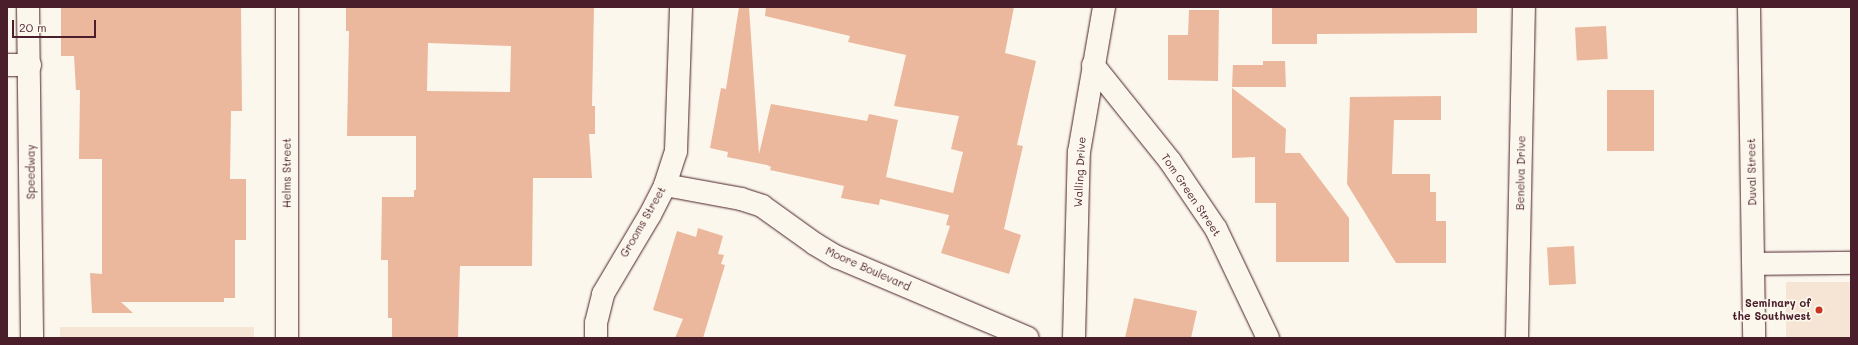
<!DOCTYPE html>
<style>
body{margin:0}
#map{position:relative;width:1858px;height:345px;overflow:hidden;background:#fbf7ec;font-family:Mali,sans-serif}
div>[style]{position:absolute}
.built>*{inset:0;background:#f6e4d4;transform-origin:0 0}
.building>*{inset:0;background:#ebb89d;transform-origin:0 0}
.roads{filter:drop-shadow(0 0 1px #4a1f2b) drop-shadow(0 0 1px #4a1f2b)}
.minor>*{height:22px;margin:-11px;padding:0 11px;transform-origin:11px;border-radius:11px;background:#fbf7ec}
.dots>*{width:11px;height:11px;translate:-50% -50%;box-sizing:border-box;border:2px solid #fbf7ec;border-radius:50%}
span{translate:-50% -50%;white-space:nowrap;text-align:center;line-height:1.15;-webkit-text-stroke:3.5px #fbf7ec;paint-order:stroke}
.street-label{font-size:11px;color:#4a1f2b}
.poi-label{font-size:11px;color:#4a1f2b;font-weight:700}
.right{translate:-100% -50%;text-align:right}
.frame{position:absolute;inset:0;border:8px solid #4a1f2b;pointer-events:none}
.scale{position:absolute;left:12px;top:20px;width:84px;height:18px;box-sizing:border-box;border:2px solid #4a1f2b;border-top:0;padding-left:5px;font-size:12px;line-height:14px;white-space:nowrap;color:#4a1f2b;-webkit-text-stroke:3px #fbf7ec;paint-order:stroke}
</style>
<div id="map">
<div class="built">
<div style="left:1786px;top:282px;width:65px;height:56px"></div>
<div style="left:60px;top:327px;width:194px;height:11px"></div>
</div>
<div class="building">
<div style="clip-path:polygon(61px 7px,241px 7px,242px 111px,231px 111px,230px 179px,246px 179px,246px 240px,235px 240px,235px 298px,224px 298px,224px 302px,121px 302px,133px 313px,92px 313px,90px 273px,102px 274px,102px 159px,79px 159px,80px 90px,76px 90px,74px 56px,61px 56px)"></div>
<div style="clip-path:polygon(evenodd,346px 7px,594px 7px,592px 106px,595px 106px,595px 134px,589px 134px,592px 178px,533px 178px,532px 266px,460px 266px,458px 338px,392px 338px,392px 318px,388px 318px,388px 260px,381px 260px,382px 197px,414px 197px,414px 190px,416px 190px,416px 136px,347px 136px,349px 31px,346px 31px,346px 7px,428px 43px,511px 46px,510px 92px,427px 91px,428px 43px)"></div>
<div style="clip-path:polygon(739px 7px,749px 7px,759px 154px,771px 104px,867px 121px,869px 114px,898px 120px,886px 177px,953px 193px,963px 152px,951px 149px,959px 116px,894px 106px,906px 55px,848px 42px,850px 36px,765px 16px,766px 7px,1014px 7px,1005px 53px,1036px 61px,1017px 145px,1023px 146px,1004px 229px,1021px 235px,1009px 274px,941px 253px,950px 226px,946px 225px,949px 215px,880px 199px,879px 205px,841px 198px,844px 186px,770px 170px,771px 167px,767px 165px,727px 157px,728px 152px,710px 148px,721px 88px,726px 89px)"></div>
<div style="clip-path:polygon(1272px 7px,1477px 7px,1477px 33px,1317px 34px,1317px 44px,1272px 44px)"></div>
<div style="clip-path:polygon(1189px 10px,1219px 10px,1218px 81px,1168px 80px,1168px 35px,1188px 35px)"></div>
<div style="left:1606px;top:26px;width:33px;height:31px;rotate:87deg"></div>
<div style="clip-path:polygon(1263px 61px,1285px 61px,1286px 87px,1232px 87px,1233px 65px,1263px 65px)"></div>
<div style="clip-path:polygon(1232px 88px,1286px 129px,1285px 153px,1300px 153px,1349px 218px,1349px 262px,1276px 262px,1276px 203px,1255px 203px,1255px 157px,1232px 158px)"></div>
<div style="left:1654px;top:90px;width:61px;height:47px;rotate:90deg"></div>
<div style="clip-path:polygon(1441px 96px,1441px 120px,1394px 120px,1392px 174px,1430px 174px,1430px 192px,1436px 192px,1436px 221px,1446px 221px,1446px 263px,1396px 263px,1347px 184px,1350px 97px)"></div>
<div style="clip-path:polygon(698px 228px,723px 236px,718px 254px,724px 255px,721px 264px,725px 265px,703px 338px,675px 338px,683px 319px,653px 310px,677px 231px,696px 237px)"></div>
<div style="left:1574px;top:246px;width:38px;height:27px;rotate:87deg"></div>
<div style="clip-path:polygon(1134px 298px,1197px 311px,1191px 338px,1125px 338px)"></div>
</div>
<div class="roads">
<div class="minor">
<div style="left:28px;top:7px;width:331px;rotate:89.3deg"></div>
<div style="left:287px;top:7px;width:331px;rotate:90deg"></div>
<div style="left:1749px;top:7px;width:331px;rotate:89.1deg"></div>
<div style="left:7px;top:65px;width:23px"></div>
<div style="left:1093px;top:65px;width:123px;rotate:51.3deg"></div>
<div style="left:1170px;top:161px;width:82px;rotate:55.9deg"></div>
<div style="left:1216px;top:229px;width:121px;rotate:64.5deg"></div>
<div style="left:665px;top:185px;width:77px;rotate:10.4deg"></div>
<div style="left:741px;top:199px;width:22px;rotate:18deg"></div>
<div style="left:762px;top:206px;width:65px;rotate:35.6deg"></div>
<div style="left:815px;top:244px;width:26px;rotate:31deg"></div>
<div style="left:837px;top:257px;width:207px;rotate:23deg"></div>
<div style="left:1754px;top:264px;width:97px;rotate:-0.6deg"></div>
<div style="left:596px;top:338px;width:15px;rotate:-90deg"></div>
<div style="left:596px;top:323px;width:30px;rotate:-76deg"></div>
<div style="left:603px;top:294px;width:92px;rotate:-59.3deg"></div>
<div style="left:650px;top:215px;width:34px;rotate:-63deg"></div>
<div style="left:665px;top:185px;width:36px;rotate:-72deg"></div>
<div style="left:676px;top:151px;width:144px;rotate:-88deg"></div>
<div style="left:1074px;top:338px;width:186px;rotate:-88.5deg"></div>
<div style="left:1079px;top:152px;width:147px;rotate:-80.2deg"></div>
<div style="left:1517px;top:338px;width:331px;rotate:-88.8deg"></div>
</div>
</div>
<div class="dots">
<div style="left:1819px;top:310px;background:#c8321e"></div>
</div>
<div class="street-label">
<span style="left:31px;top:172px;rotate:-90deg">Speedway</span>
<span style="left:1080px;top:172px;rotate:-87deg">Walling Drive</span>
<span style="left:1752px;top:172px;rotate:-91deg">Duval Street</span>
<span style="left:287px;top:173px;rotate:-90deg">Helms Street</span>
<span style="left:1521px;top:173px;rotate:-89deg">Benelva Drive</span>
<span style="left:1191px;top:195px;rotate:56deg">Tom Green Street</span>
<span style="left:643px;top:222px;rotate:-60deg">Grooms Street</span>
<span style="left:868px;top:269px;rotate:24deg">Moore Boulevard</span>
</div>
<div class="poi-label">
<span class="right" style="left:1811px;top:310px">Seminary of<br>the Southwest</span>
</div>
<div class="frame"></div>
<div class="scale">20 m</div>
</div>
